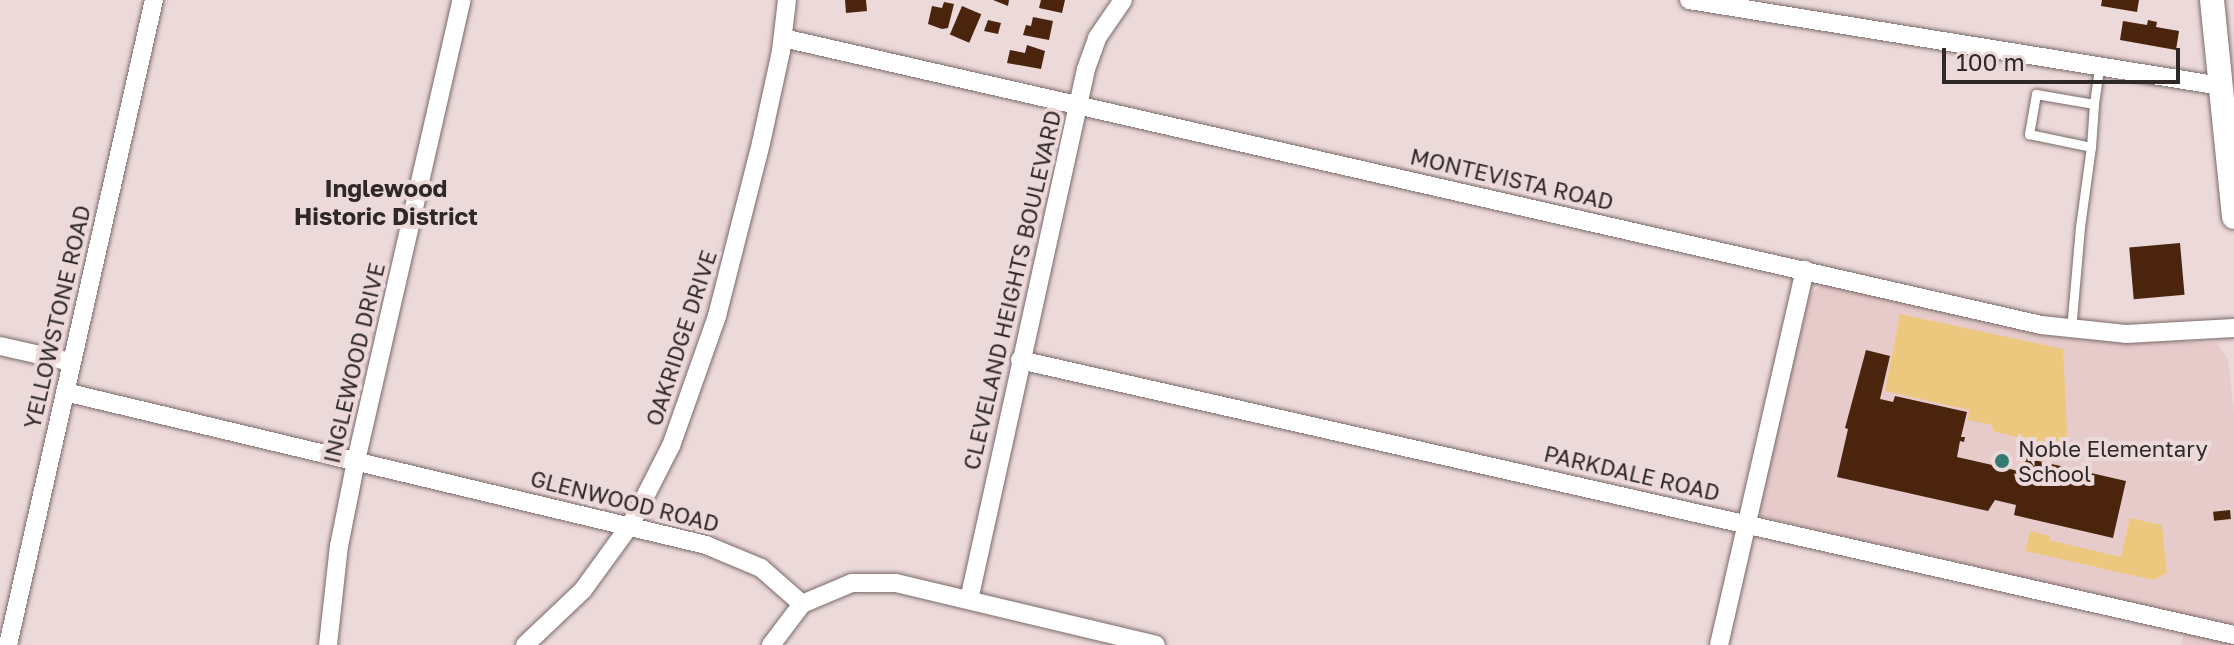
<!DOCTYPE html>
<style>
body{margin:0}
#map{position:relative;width:2234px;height:645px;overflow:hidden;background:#ecd9d9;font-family:"Golos Text",sans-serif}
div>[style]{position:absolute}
.built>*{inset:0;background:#e7cbcb}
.green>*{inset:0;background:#ecc87f}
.building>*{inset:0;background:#4a240c;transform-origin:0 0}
.roads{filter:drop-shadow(0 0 2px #7b6a6a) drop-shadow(0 0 2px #7b6a6a)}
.service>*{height:9px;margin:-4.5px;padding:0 4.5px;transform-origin:4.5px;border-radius:4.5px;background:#fff}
.minor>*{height:18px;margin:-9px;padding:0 9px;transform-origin:9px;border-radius:9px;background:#fff}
.secondary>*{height:24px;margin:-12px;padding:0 12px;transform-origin:12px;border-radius:12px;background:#fff}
.dots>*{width:22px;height:22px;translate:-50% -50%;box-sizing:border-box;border:4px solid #ecd9d9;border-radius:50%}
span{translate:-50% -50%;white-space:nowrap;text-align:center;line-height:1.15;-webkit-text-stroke:8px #ecd9d9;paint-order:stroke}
.street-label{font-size:22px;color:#2f2828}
.poi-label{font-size:22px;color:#2f2828}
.left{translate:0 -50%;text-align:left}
.neighbourhood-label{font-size:24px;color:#2f2828;font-weight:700}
.scale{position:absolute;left:1942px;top:48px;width:238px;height:36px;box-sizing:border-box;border:4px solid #2f2828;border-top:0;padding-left:10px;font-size:24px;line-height:28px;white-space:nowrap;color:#2f2828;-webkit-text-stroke:6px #ecd9d9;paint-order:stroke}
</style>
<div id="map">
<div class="built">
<div style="clip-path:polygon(1830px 285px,2068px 338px,2217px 343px,2228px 359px,2234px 411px,2234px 626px,1762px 517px,1759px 510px,1807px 302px,1810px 294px,1821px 286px)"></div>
<div style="clip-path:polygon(2184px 633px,2234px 644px,2234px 645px,2181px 645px)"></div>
</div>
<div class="green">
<div style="clip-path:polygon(1900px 314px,2063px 349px,2068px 450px,1993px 431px,1992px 425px,1968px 420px,1969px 410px,1885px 391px)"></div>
<div style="clip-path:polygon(2130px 518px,2162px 525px,2167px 573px,2153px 580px,2025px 551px,2030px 531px,2050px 536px,2049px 540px,2121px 557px)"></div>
</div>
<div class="building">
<div style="clip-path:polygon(845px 0,866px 0,867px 11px,846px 13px)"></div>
<div style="clip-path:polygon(993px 0,1009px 0,1008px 6px)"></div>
<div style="clip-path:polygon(1041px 0,1065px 0,1062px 13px,1039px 8px)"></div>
<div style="clip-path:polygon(2102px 0,2139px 0,2137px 12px,2101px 6px)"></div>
<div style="clip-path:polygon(944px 2px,954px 4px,948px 28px,942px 29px,928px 24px,932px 6px,942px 8px)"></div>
<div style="left:962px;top:6px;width:21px;height:31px;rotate:23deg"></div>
<div style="clip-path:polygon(1033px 17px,1053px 21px,1049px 40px,1023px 35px,1026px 25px,1031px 26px)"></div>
<div style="clip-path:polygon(988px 20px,1001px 23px,998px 34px,984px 31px)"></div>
<div style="clip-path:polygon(2148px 20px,2157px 22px,2156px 27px,2179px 31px,2176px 50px,2120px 40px,2123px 21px,2147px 25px)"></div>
<div style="clip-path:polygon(1027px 45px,1045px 51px,1041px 69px,1007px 63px,1010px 50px,1025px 53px)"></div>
<div style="left:2180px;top:243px;width:52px;height:51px;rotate:85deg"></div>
<div style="clip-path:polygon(1866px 350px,1890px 356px,1880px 399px,1893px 402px,1895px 396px,1967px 412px,1961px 437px,1965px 437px,1964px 442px,1960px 441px,1957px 457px,2023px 472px,2026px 458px,2126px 481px,2113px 538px,2014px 515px,2016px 505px,1995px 500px,1988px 511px,1837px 477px,1848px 429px,1845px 428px)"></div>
<div style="left:2230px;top:510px;width:9px;height:17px;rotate:84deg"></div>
</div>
<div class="roads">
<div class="service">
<div style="left:2094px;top:104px;width:37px;rotate:-82deg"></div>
<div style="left:2071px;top:330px;width:103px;rotate:-85deg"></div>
<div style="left:2080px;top:227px;width:81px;rotate:-82.2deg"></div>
<div style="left:2091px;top:147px;width:43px;rotate:-86deg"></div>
<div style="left:2094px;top:104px;width:59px;rotate:-170.2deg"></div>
<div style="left:2036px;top:94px;width:41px;rotate:99.9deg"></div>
<div style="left:2029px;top:134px;width:63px;rotate:11.8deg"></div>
</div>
<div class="minor">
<div style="left:1689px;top:0;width:539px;rotate:9.18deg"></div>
<div style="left:783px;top:38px;width:1290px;rotate:12.85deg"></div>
<div style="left:2041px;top:325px;width:85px;rotate:6deg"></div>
<div style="left:2126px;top:334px;width:108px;rotate:-3.2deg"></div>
<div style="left:0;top:346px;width:73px;rotate:12.7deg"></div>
<div style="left:1020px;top:360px;width:1245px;rotate:12.76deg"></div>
<div style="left:65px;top:392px;width:659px;rotate:13.42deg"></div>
<div style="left:706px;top:545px;width:60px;rotate:22.7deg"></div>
<div style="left:761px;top:568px;width:55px;rotate:41.3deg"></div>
<div style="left:802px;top:604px;width:54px;rotate:-22.8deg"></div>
<div style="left:852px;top:583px;width:44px"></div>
<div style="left:896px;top:583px;width:267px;rotate:13.4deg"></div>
<div style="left:969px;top:600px;width:544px;rotate:-77.57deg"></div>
<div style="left:1086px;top:69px;width:33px;rotate:-70deg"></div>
<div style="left:1097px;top:38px;width:46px;rotate:-55.6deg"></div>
<div style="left:8px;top:645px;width:661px;rotate:-77.25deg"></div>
<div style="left:328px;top:645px;width:100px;rotate:-83.7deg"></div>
<div style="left:339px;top:546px;width:87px;rotate:-78.7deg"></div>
<div style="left:356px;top:461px;width:473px;rotate:-77.1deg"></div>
<div style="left:525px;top:645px;width:80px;rotate:-43.5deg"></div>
<div style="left:583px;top:590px;width:82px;rotate:-54deg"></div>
<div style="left:631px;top:524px;width:88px;rotate:-62.9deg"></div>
<div style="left:671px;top:446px;width:138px;rotate:-70.5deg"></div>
<div style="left:717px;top:316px;width:179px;rotate:-75.7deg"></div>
<div style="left:761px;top:143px;width:94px;rotate:-77.7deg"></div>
<div style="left:781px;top:51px;width:51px;rotate:-83.3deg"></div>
<div style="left:771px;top:645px;width:51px;rotate:-52.9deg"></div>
<div style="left:1719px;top:645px;width:385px;rotate:-77.1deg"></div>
</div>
<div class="secondary">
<div style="left:2212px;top:0;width:218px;rotate:84.2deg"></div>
</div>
</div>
<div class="dots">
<div style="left:2002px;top:461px;background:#347b73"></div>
</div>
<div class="street-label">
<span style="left:1512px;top:179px;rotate:13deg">MONTEVISTA ROAD</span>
<span style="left:1012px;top:290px;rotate:-77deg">CLEVELAND HEIGHTS BOULEVARD</span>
<span style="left:57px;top:317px;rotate:-77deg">YELLOWSTONE ROAD</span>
<span style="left:681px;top:338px;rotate:-72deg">OAKRIDGE DRIVE</span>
<span style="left:354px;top:363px;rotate:-77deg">INGLEWOOD DRIVE</span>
<span style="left:1632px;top:473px;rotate:13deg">PARKDALE ROAD</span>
<span style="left:625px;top:501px;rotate:14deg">GLENWOOD ROAD</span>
</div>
<div class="poi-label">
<span class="left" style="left:2018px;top:461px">Noble Elementary<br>School</span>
</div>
<div class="neighbourhood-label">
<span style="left:386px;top:202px">Inglewood<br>Historic District</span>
</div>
<div class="scale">100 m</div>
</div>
